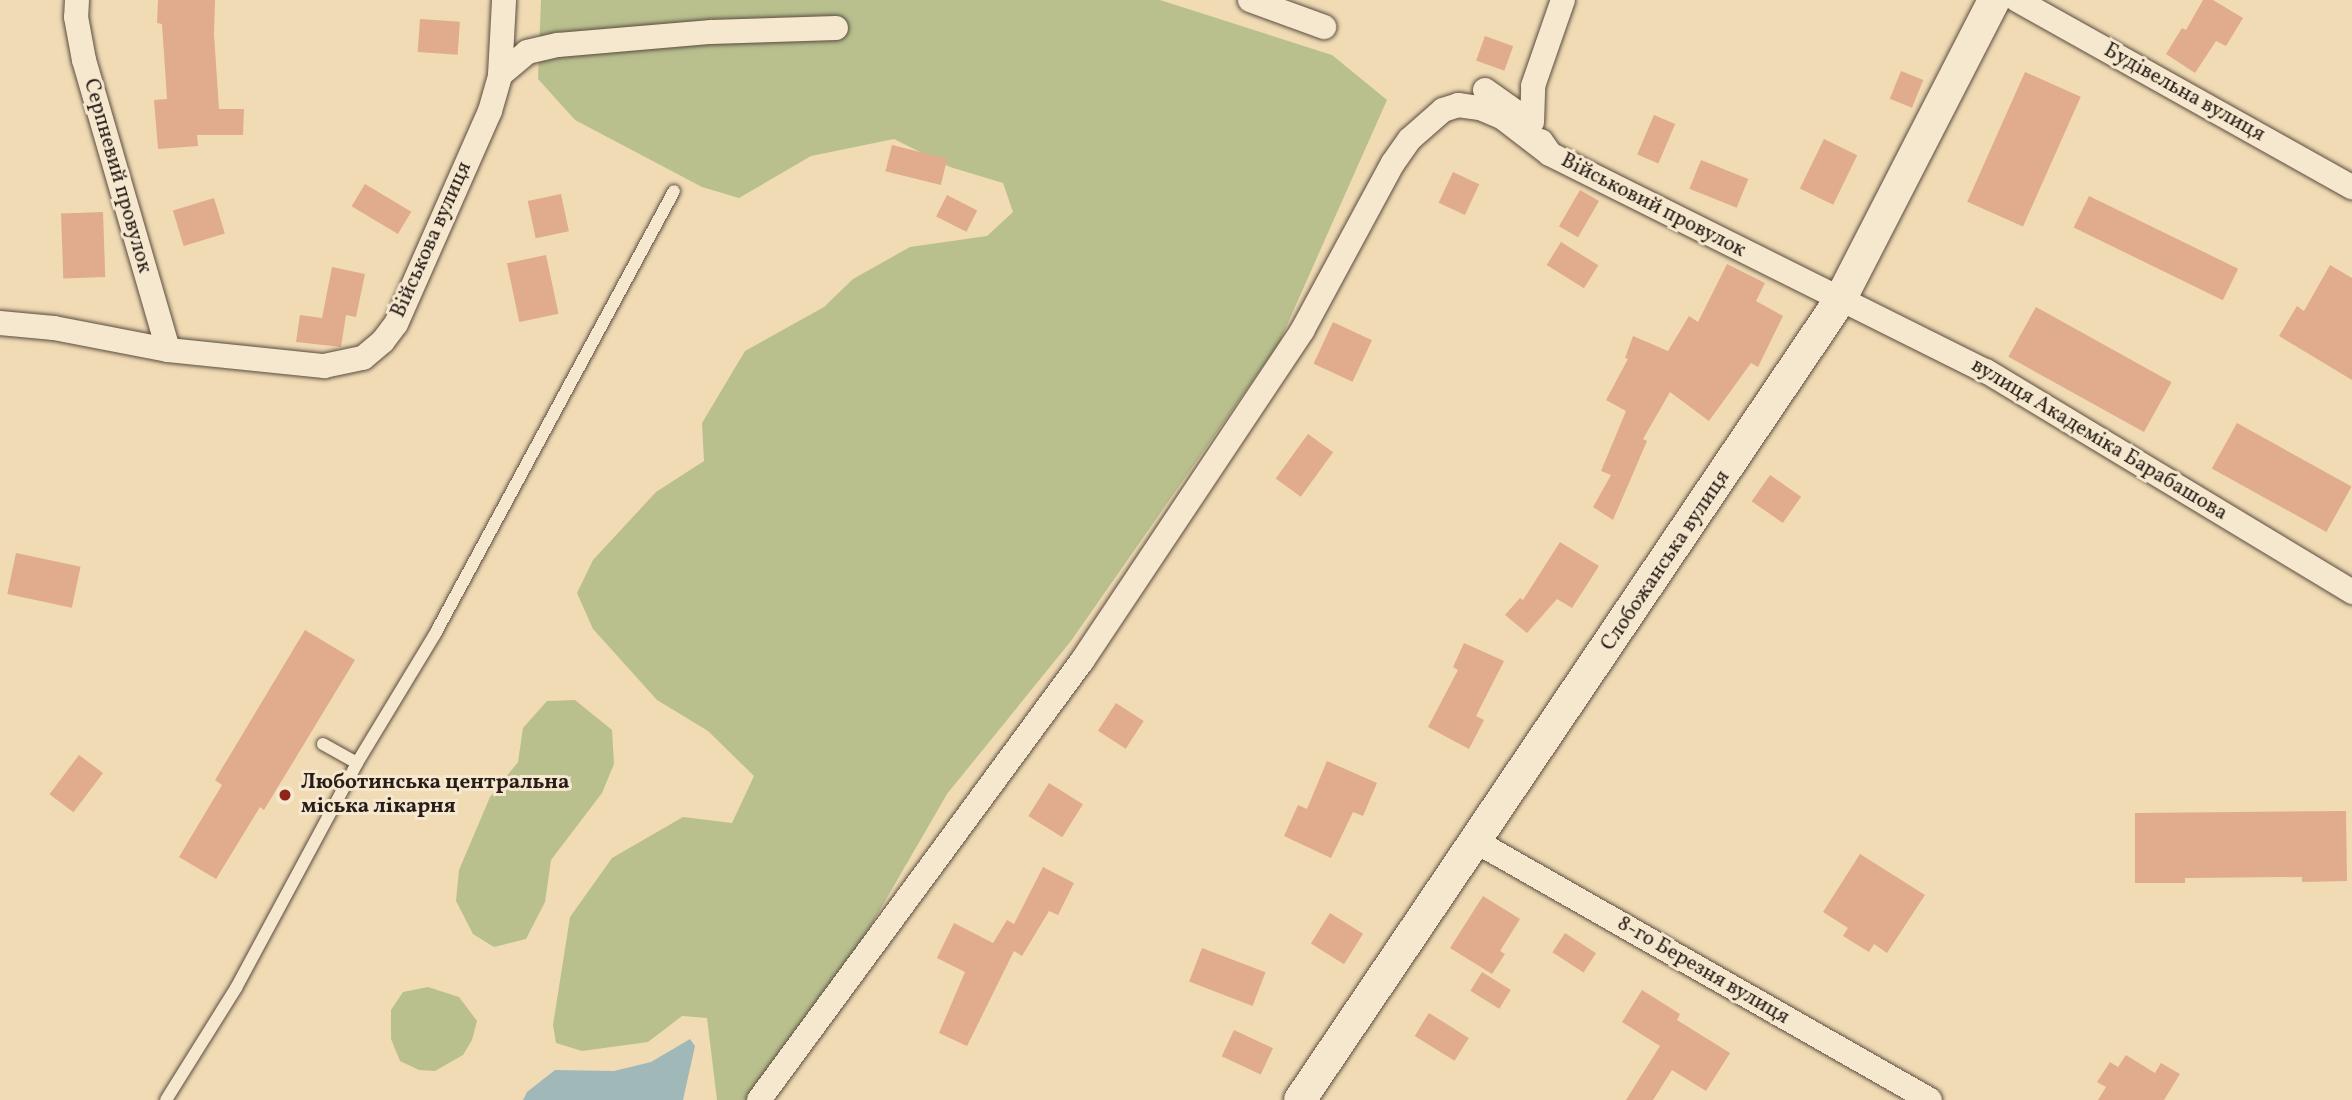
<!DOCTYPE html>
<meta charset="utf-8">
<style>
body{margin:0}
#map{position:relative;width:2352px;height:1100px;overflow:hidden;background:#f0dbb4;font-family:Vollkorn,serif}
div>[style]{position:absolute}
.green>*{inset:0;background:#b9c08e}
.water>*{inset:0;background:#a0b8b8}
.building>*{inset:0;background:#e1ab8e;transform-origin:0 0}
.roads{filter:drop-shadow(0 0 2px #5b4c40) drop-shadow(0 0 2px #5b4c40)}
.service>*{height:12px;margin:-6px;padding:0 6px;transform-origin:6px;border-radius:6px;background:#f5e8ce}
.minor>*{height:24px;margin:-12px;padding:0 12px;transform-origin:12px;border-radius:12px;background:#f5e8ce}
.tertiary>*{height:32px;margin:-16px;padding:0 16px;transform-origin:16px;border-radius:16px;background:#f5e8ce}
.dots>*{width:19px;height:19px;translate:-50% -50%;box-sizing:border-box;border:4px solid #f5e8ce;border-radius:50%}
span{translate:-50% -50%;white-space:nowrap;text-align:center;line-height:1.15;-webkit-text-stroke:6px #f5e8ce;paint-order:stroke}
.street-label{font-size:21px;color:#291d19}
.poi-label{font-size:21px;color:#291d19;font-weight:700}
.left{translate:0 -50%;text-align:left}
</style>
<div id="map">
<div class="green">
<div style="clip-path:polygon(541px 0,1160px 0,1332px 55px,1387px 100px,1279px 343px,1071px 641px,947px 794px,770px 1100px,717px 1100px,707px 1018px,682px 1016px,648px 1042px,582px 1051px,556px 1043px,553px 1025px,570px 917px,612px 858px,683px 817px,732px 823px,754px 776px,708px 731px,657px 700px,593px 629px,577px 593px,593px 560px,656px 492px,704px 461px,702px 423px,745px 351px,824px 307px,853px 279px,910px 247px,987px 236px,1013px 212px,1003px 183px,950px 167px,894px 139px,811px 156px,739px 198px,702px 187px,575px 120px,538px 79px)"></div>
<div style="clip-path:polygon(575px 700px,612px 730px,614px 764px,602px 793px,551px 860px,545px 902px,526px 939px,494px 947px,473px 934px,456px 901px,459px 870px,490px 797px,518px 762px,523px 728px,547px 701px)"></div>
<div style="clip-path:polygon(428px 987px,459px 997px,477px 1021px,472px 1040px,463px 1055px,435px 1071px,419px 1070px,400px 1061px,391px 1039px,391px 1010px,403px 992px)"></div>
</div>
<div class="water">
<div style="clip-path:polygon(690px 1039px,695px 1046px,683px 1100px,523px 1100px,527px 1092px,555px 1070px,614px 1071px,651px 1062px)"></div>
</div>
<div class="building">
<div style="clip-path:polygon(158px 0,215px 0,214px 34px,219px 109px,244px 109px,243px 135px,197px 135px,198px 146px,158px 149px,154px 100px,167px 99px,162px 24px,157px 23px)"></div>
<div style="clip-path:polygon(2203px 0,2213px 0,2243px 18px,2226px 46px,2216px 41px,2195px 73px,2166px 54px,2182px 28px,2186px 30px)"></div>
<div style="left:420px;top:19px;width:40px;height:33px;rotate:4deg"></div>
<div style="left:1485px;top:36px;width:30px;height:26px;rotate:20deg"></div>
<div style="left:1901px;top:71px;width:24px;height:30px;rotate:22deg"></div>
<div style="left:2025px;top:72px;width:61px;height:142px;rotate:24deg"></div>
<div style="left:1654px;top:115px;width:23px;height:43px;rotate:23deg"></div>
<div style="left:1824px;top:139px;width:37px;height:55px;rotate:26deg"></div>
<div style="left:892px;top:145px;width:57px;height:27px;rotate:14deg"></div>
<div style="left:1701px;top:160px;width:51px;height:31px;rotate:22deg"></div>
<div style="left:1453px;top:172px;width:29px;height:34px;rotate:25deg"></div>
<div style="left:365px;top:184px;width:54px;height:26px;rotate:31deg"></div>
<div style="left:1580px;top:190px;width:22px;height:42px;rotate:30deg"></div>
<div style="left:561px;top:194px;width:38px;height:34px;rotate:78deg"></div>
<div style="left:947px;top:195px;width:34px;height:24px;rotate:27deg"></div>
<div style="left:2089px;top:196px;width:166px;height:35px;rotate:26deg"></div>
<div style="left:214px;top:198px;width:37px;height:43px;rotate:73deg"></div>
<div style="left:103px;top:212px;width:65px;height:42px;rotate:88deg"></div>
<div style="left:1561px;top:242px;width:44px;height:27px;rotate:32deg"></div>
<div style="left:546px;top:255px;width:60px;height:40px;rotate:78deg"></div>
<div style="clip-path:polygon(1727px 264px,1765px 283px,1756px 301px,1783px 316px,1758px 367px,1751px 363px,1709px 421px,1670px 392px,1643px 439px,1647px 441px,1613px 520px,1593px 507px,1611px 475px,1601px 471px,1626px 411px,1606px 400px,1628px 359px,1625px 358px,1633px 336px,1668px 351px,1689px 316px,1698px 322px)"></div>
<div style="clip-path:polygon(2330px 265px,2352px 278px,2352px 380px,2279px 336px,2297px 306px,2304px 311px)"></div>
<div style="clip-path:polygon(332px 267px,365px 274px,356px 317px,346px 315px,341px 347px,296px 342px,300px 315px,322px 318px)"></div>
<div style="left:2036px;top:307px;width:155px;height:57px;rotate:29deg"></div>
<div style="left:1333px;top:322px;width:43px;height:46px;rotate:25deg"></div>
<div style="left:2237px;top:423px;width:131px;height:52px;rotate:29deg"></div>
<div style="left:1308px;top:434px;width:31px;height:55px;rotate:36deg"></div>
<div style="left:1770px;top:475px;width:38px;height:32px;rotate:35deg"></div>
<div style="clip-path:polygon(1560px 542px,1599px 566px,1572px 608px,1557px 599px,1527px 633px,1505px 615px,1520px 598px,1523px 600px)"></div>
<div style="left:16px;top:553px;width:66px;height:42px;rotate:12deg"></div>
<div style="clip-path:polygon(305px 630px,355px 660px,264px 810px,260px 807px,216px 879px,179px 857px,222px 785px,215px 780px)"></div>
<div style="clip-path:polygon(1464px 643px,1504px 661px,1476px 716px,1484px 720px,1469px 749px,1428px 727px,1458px 670px,1453px 667px)"></div>
<div style="left:1116px;top:703px;width:33px;height:33px;rotate:33deg"></div>
<div style="left:79px;top:755px;width:30px;height:49px;rotate:37deg"></div>
<div style="clip-path:polygon(1327px 761px,1377px 783px,1363px 816px,1353px 812px,1331px 858px,1284px 836px,1298px 805px,1307px 809px)"></div>
<div style="left:1049px;top:783px;width:40px;height:39px;rotate:32deg"></div>
<div style="clip-path:polygon(2346px 811px,2347px 881px,2302px 882px,2302px 877px,2185px 878px,2185px 883px,2135px 883px,2135px 813px)"></div>
<div style="clip-path:polygon(1860px 854px,1925px 895px,1887px 953px,1874px 944px,1869px 952px,1843px 936px,1848px 928px,1823px 912px)"></div>
<div style="clip-path:polygon(1043px 867px,1074px 883px,1058px 915px,1049px 911px,1022px 956px,1014px 951px,967px 1046px,939px 1033px,965px 972px,937px 958px,954px 923px,993px 943px,1007px 920px,1014px 924px)"></div>
<div style="clip-path:polygon(1483px 896px,1520px 919px,1500px 951px,1505px 954px,1492px 974px,1450px 948px)"></div>
<div style="left:1330px;top:913px;width:39px;height:36px;rotate:32deg"></div>
<div style="left:1565px;top:933px;width:37px;height:23px;rotate:33deg"></div>
<div style="left:1202px;top:948px;width:68px;height:36px;rotate:21deg"></div>
<div style="left:1482px;top:972px;width:34px;height:22px;rotate:32deg"></div>
<div style="clip-path:polygon(1642px 990px,1680px 1014px,1677px 1020px,1730px 1053px,1706px 1091px,1672px 1070px,1653px 1100px,1626px 1100px,1660px 1046px,1622px 1022px)"></div>
<div style="left:1429px;top:1013px;width:47px;height:27px;rotate:32deg"></div>
<div style="left:1234px;top:1030px;width:43px;height:29px;rotate:25deg"></div>
<div style="clip-path:polygon(2126px 1055px,2155px 1073px,2161px 1063px,2180px 1074px,2164px 1100px,2098px 1100px,2106px 1087px,2097px 1082px,2110px 1062px,2118px 1067px)"></div>
</div>
<div class="roads">
<div class="service">
<div style="left:357px;top:763px;width:151px;rotate:-58.8deg"></div>
<div style="left:435px;top:634px;width:503px;rotate:-61.65deg"></div>
<div style="left:166px;top:1100px;width:132px;rotate:-58deg"></div>
<div style="left:236px;top:988px;width:255px;rotate:-61.7deg"></div>
<div style="left:357px;top:763px;width:39px;rotate:-151deg"></div>
</div>
<div class="minor">
<div style="left:77px;top:0;width:17px;rotate:93deg"></div>
<div style="left:76px;top:17px;width:44px;rotate:79.5deg"></div>
<div style="left:84px;top:60px;width:302px;rotate:73.8deg"></div>
<div style="left:1250px;top:0;width:79px;rotate:20deg"></div>
<div style="left:2017px;top:0;width:384px;rotate:29.2deg"></div>
<div style="left:500px;top:75px;width:35px;rotate:-40deg"></div>
<div style="left:527px;top:52px;width:32px;rotate:-13deg"></div>
<div style="left:558px;top:45px;width:154px;rotate:-4.9deg"></div>
<div style="left:711px;top:32px;width:125px;rotate:-1.8deg"></div>
<div style="left:1485px;top:90px;width:42px;rotate:35.2deg"></div>
<div style="left:1532px;top:122px;width:36px;rotate:-88deg"></div>
<div style="left:1533px;top:86px;width:91px;rotate:-70.8deg"></div>
<div style="left:1541px;top:141px;width:16px;rotate:55deg"></div>
<div style="left:1550px;top:154px;width:487px;rotate:26.5deg"></div>
<div style="left:1986px;top:371px;width:428px;rotate:31.1deg"></div>
<div style="left:0;top:323px;width:54px;rotate:5.3deg"></div>
<div style="left:54px;top:328px;width:116px;rotate:10.9deg"></div>
<div style="left:168px;top:350px;width:157px;rotate:5.9deg"></div>
<div style="left:324px;top:366px;width:40px;rotate:-12deg"></div>
<div style="left:363px;top:358px;width:26px;rotate:-40deg"></div>
<div style="left:383px;top:341px;width:21px;rotate:-53deg"></div>
<div style="left:396px;top:324px;width:233px;rotate:-66.2deg"></div>
<div style="left:490px;top:111px;width:37px;rotate:-74deg"></div>
<div style="left:500px;top:75px;width:75px;rotate:-86.9deg"></div>
<div style="left:1477px;top:842px;width:521px;rotate:29.66deg"></div>
<div style="left:759px;top:1100px;width:545px;rotate:-53.66deg"></div>
<div style="left:1082px;top:661px;width:397px;rotate:-56.3deg"></div>
<div style="left:1302px;top:331px;width:191px;rotate:-61.6deg"></div>
<div style="left:1393px;top:163px;width:29px;rotate:-55deg"></div>
<div style="left:1410px;top:139px;width:44px;rotate:-41.3deg"></div>
<div style="left:1443px;top:110px;width:16px;rotate:-18deg"></div>
<div style="left:1458px;top:105px;width:22px;rotate:8deg"></div>
<div style="left:1480px;top:108px;width:25px;rotate:23deg"></div>
<div style="left:1503px;top:118px;width:59px;rotate:37.5deg"></div>
</div>
<div class="tertiary">
<div style="left:1300px;top:1100px;width:965px;rotate:-55.98deg"></div>
<div style="left:1840px;top:300px;width:337px;rotate:-62.8deg"></div>
</div>
</div>
<div class="dots">
<div style="left:285px;top:795px;background:#8f2418"></div>
</div>
<div class="street-label">
<span style="left:2184px;top:93px;rotate:29deg">Будівельна вулиця</span>
<span style="left:117px;top:176px;rotate:74deg">Серпневий провулок</span>
<span style="left:1653px;top:206px;rotate:27deg">Військовий провулок</span>
<span style="left:432px;top:240px;rotate:-66deg">Військова вулиця</span>
<span style="left:2099px;top:440px;rotate:31deg">вулиця Академіка Барабашова</span>
<span style="left:1666px;top:561px;rotate:-56deg">Слобожанська вулиця</span>
<span style="left:1703px;top:971px;rotate:30deg">8-го Березня вулиця</span>
</div>
<div class="poi-label">
<span class="left" style="left:301px;top:795px">Люботинська центральна<br>міська лікарня</span>
</div>
</div>
